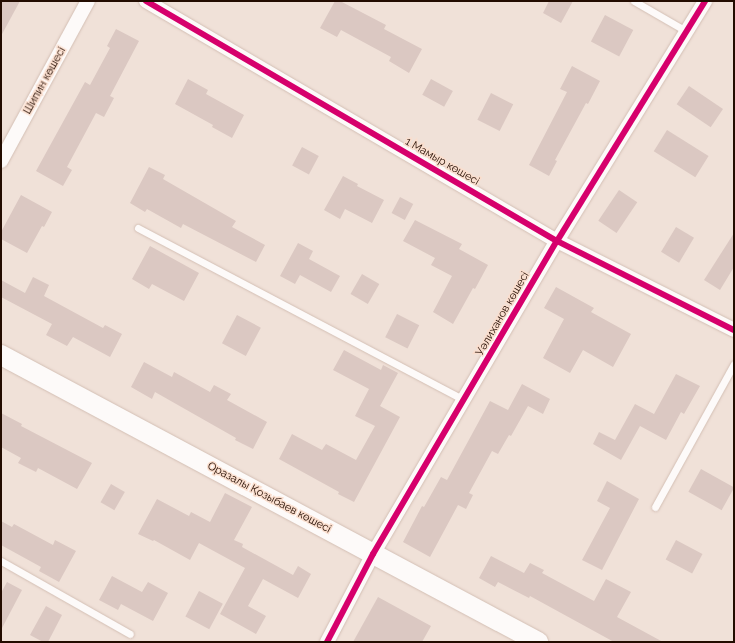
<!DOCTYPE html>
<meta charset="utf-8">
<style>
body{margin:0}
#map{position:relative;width:735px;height:643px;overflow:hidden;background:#f0e1d8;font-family:Raleway,sans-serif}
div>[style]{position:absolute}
.building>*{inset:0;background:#dbc8c2;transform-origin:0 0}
.roads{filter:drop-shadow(0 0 1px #d3bfb4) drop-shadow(0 0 1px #d3bfb4)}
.lane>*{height:7px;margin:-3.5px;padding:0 3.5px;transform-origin:3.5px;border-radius:3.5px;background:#fdfaf9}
.street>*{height:14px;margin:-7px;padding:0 7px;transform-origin:7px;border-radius:7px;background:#fdfaf9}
.secondary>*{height:20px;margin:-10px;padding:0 10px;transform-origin:10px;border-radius:10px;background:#fdfaf9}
.cycleway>*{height:6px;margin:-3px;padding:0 3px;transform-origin:3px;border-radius:3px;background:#d6006c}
span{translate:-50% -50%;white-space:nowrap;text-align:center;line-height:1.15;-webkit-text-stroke:3px #fadece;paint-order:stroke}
.street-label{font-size:11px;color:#230c00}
.frame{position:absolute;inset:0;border:2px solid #230c00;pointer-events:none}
</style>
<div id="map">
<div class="building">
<div style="clip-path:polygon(1px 1px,20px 1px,1px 36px)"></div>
<div style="clip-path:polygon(335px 1px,340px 1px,386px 25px,384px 29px,422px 49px,409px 73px,389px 61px,391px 57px,341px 30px,337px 37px,320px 28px)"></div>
<div style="clip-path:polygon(549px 1px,573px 1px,561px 23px,543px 13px)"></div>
<div style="left:605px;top:15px;width:32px;height:30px;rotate:28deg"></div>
<div style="clip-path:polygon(116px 29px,139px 41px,110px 96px,114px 98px,104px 117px,96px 113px,67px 167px,72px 170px,63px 186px,36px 171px,85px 82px,90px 85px,110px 48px,107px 46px)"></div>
<div style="clip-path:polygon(572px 66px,600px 81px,588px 104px,586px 103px,555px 160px,557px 161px,549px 176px,529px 165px,567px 92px,560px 89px)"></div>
<div style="clip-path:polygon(188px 79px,208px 90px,206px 94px,244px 115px,232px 138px,212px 127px,213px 125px,175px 104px)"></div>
<div style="left:431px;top:79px;width:25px;height:18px;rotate:29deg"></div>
<div style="left:689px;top:86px;width:41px;height:22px;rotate:34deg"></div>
<div style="left:491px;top:93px;width:25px;height:30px;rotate:27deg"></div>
<div style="left:667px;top:130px;width:49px;height:25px;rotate:32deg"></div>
<div style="left:302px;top:147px;width:19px;height:21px;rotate:28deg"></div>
<div style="clip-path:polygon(149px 167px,165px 175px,163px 179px,236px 221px,232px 227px,265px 245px,256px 262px,183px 224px,181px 228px,147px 209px,145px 212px,130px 203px)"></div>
<div style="clip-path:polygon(343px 176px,358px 184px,357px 186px,384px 200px,372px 223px,345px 209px,340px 219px,324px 210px)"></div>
<div style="left:619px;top:190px;width:22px;height:37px;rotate:34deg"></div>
<div style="clip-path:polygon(21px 195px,52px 212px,44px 227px,42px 226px,27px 253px,1px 239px,1px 232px)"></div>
<div style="left:400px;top:197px;width:15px;height:18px;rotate:28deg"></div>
<div style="clip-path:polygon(415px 220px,462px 244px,459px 249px,488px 265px,475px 289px,473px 288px,453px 324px,433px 312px,452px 276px,431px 265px,435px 258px,403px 241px)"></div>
<div style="left:676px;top:227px;width:21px;height:29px;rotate:31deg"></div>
<div style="clip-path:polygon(734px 233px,734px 267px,720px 290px,704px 280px)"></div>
<div style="clip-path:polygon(298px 243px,313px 251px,309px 259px,340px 276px,331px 292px,300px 275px,295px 284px,280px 276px)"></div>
<div style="clip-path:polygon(150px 246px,199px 273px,184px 301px,152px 284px,149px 289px,132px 279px)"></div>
<div style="left:362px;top:274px;width:20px;height:23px;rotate:30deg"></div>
<div style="clip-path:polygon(33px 277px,49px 285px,44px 296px,103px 328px,105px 325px,122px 334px,110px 357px,73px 337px,67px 346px,46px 335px,52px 324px,1px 297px,1px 280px,25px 293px)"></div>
<div style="clip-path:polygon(556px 287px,594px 308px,591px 312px,631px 334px,613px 367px,583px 350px,570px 373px,543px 358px,564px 319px,544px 308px)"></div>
<div style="left:397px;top:314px;width:25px;height:26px;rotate:27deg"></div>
<div style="left:237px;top:315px;width:27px;height:32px;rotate:28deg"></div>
<div style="clip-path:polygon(344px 350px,381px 370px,383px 365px,398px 373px,380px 406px,400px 417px,354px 502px,338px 494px,339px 492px,279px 459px,292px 434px,322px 450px,326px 444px,356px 460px,375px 426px,355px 416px,369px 389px,333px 370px)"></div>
<div style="clip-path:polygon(144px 362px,172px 377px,174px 372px,210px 392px,214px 385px,231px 394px,227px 400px,267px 422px,253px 449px,235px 440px,236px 438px,155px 392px,152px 399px,131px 387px)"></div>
<div style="clip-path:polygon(676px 374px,700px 386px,684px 414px,681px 412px,666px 440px,640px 426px,621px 460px,593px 444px,599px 432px,615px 440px,635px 404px,654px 414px)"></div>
<div style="clip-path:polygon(522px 384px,550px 399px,543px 414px,528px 406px,511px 436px,509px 435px,498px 454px,492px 451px,469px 493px,473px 495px,466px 509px,458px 505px,430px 557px,403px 542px,422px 506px,424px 507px,441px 477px,447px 480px,490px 401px,508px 410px)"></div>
<div style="clip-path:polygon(1px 413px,22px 424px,21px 426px,92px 463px,77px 489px,38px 468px,36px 472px,18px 463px,21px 458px,1px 447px)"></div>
<div style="left:701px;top:469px;width:38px;height:26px;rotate:29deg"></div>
<div style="clip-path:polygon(607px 481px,639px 499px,602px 570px,582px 560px,610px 508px,597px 501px)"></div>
<div style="left:111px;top:484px;width:16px;height:21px;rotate:30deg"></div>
<div style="clip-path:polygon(225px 493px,252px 507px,234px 540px,243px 544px,242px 547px,293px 575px,298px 566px,311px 574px,298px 598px,263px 579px,248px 606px,266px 616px,256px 634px,220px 614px,245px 568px,199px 543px,190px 560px,154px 540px,153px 541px,138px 534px,157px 499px,189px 516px,191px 512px,210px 522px)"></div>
<div style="clip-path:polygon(1px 521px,12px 527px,14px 524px,53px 545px,55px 540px,76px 551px,59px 582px,39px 571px,41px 567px,1px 545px)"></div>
<div style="left:676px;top:540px;width:30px;height:22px;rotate:28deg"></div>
<div style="clip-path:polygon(491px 556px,524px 573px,530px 563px,544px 570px,542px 573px,594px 601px,606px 579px,631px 592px,617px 617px,663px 642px,614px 642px,530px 596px,529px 598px,498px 582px,495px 587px,479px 578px)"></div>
<div style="clip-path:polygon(112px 576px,142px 592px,148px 582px,168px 593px,153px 621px,121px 604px,118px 610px,99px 600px)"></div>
<div style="clip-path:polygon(7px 582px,22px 590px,1px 630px,1px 593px)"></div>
<div style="left:199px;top:591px;width:27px;height:29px;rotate:28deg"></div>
<div style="clip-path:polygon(378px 597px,431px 626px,422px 642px,353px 642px)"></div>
<div style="clip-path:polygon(46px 606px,62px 615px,48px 642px,43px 642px,30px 635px)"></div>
</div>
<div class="roads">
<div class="lane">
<div style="left:634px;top:1px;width:60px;rotate:30deg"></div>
<div style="left:138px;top:228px;width:369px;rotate:27.8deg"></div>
<div style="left:655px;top:507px;width:163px;rotate:-61.1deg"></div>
<div style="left:1px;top:561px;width:148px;rotate:29.5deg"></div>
</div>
<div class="street">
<div style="left:146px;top:1px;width:476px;rotate:30.3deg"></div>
<div style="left:557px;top:241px;width:198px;rotate:26.7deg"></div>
<div style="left:1px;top:161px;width:182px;rotate:-61.5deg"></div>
<div style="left:327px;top:642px;width:99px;rotate:-62.4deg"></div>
<div style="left:373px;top:554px;width:363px;rotate:-59.6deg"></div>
<div style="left:557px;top:241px;width:282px;rotate:-58.3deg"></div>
</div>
<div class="secondary">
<div style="left:1px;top:355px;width:609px;rotate:28.12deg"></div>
</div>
</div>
<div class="cycleway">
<div style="left:146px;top:1px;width:476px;rotate:30.3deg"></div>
<div style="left:557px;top:241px;width:198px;rotate:26.7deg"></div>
<div style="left:327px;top:642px;width:99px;rotate:-62.4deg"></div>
<div style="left:373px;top:554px;width:363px;rotate:-59.6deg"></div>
<div style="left:557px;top:241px;width:282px;rotate:-58.3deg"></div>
</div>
<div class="street-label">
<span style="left:45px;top:81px;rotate:-61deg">Шипин көшесі</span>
<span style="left:442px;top:162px;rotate:30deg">1 Мамыр көшесі</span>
<span style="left:503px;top:314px;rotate:-60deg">Уәлиханов көшесі</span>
<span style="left:269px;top:498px;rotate:28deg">Оразалы Қозыбаев көшесі</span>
</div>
<div class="frame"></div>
</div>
